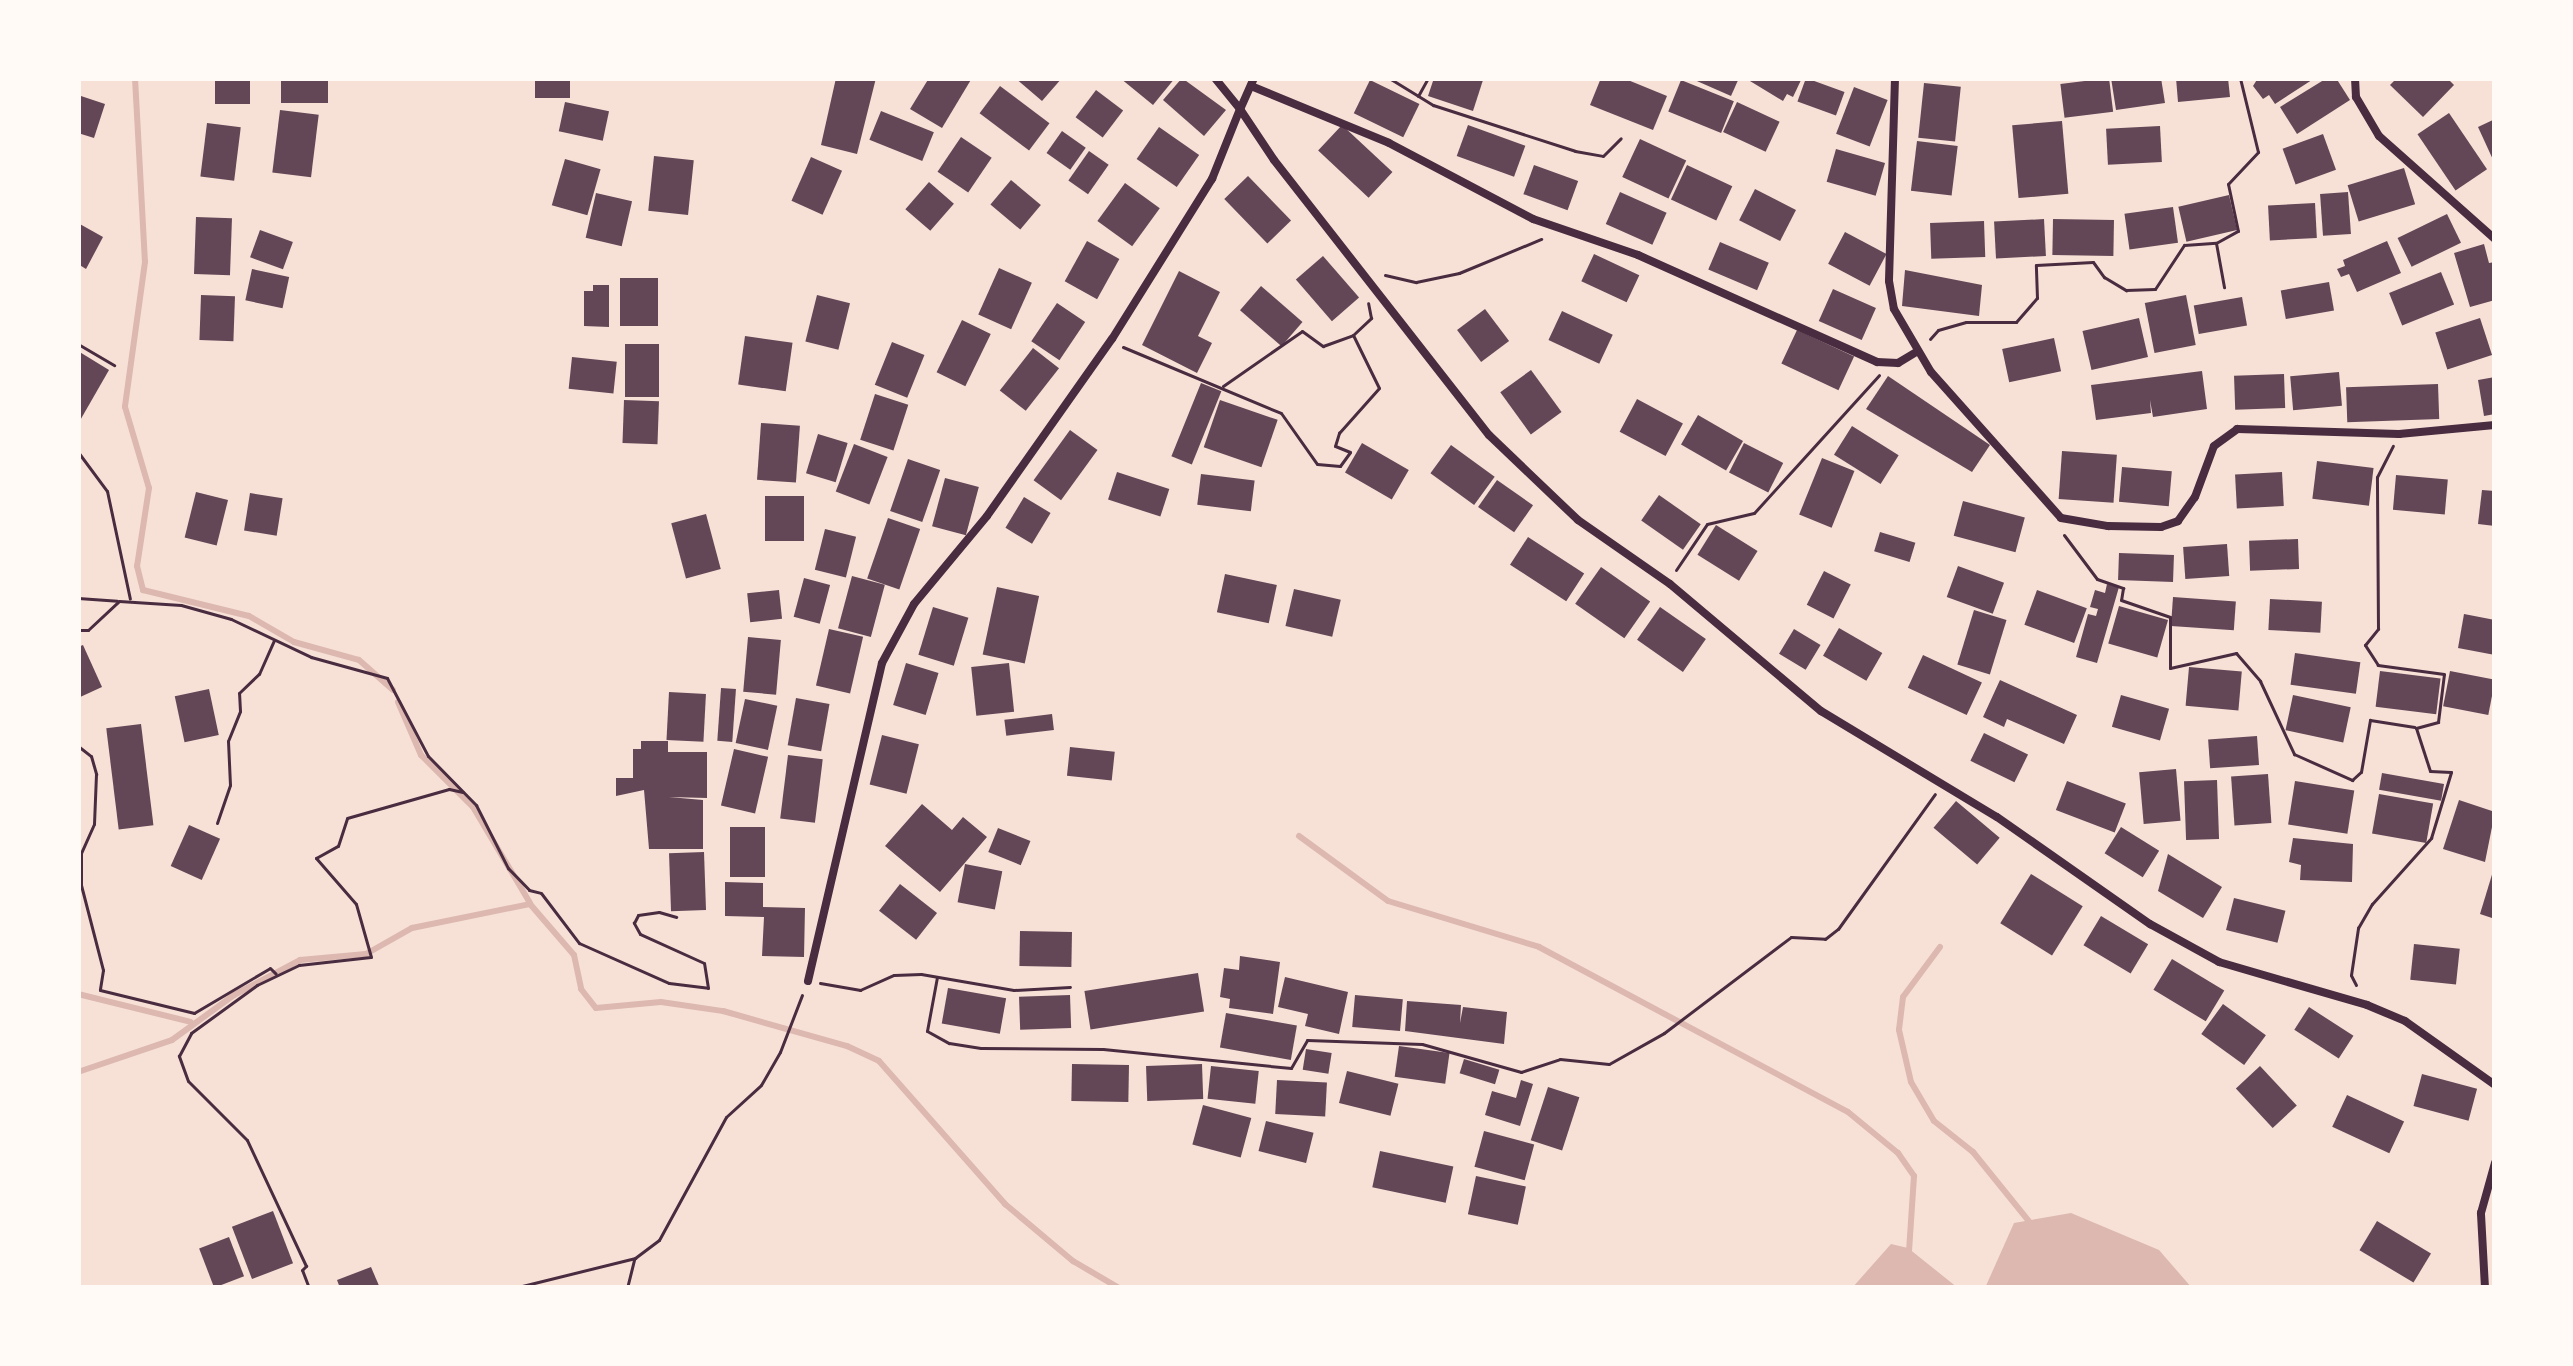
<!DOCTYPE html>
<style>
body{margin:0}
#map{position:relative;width:2573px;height:1366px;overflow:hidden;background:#f7e1d7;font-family:Jost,sans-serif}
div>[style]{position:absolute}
.water>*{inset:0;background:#dcb8b0}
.stream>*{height:6px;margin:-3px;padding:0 3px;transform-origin:3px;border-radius:3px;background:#dcb8b0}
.building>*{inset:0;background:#644757;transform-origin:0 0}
.path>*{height:3px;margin:-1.5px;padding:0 1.5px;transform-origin:1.5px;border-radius:1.5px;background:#4a2c40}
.minor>*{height:8px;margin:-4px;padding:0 4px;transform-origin:4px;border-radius:4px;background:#4a2c40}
span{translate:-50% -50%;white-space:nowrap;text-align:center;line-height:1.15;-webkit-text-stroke:12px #fffaf5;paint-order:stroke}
.frame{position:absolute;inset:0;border:81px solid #fffaf5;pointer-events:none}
</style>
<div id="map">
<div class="water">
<div style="clip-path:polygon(2071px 1213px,2159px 1250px,2192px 1288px,1985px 1288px,2014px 1223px)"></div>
<div style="clip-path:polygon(1891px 1244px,1908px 1248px,1958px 1288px,1852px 1288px)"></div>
</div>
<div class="stream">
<div style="left:135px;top:78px;width:184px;rotate:86.9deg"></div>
<div style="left:145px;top:262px;width:146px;rotate:97.9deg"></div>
<div style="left:125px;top:407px;width:84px;rotate:73.5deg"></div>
<div style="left:149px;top:488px;width:79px;rotate:98.7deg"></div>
<div style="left:137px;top:566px;width:25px;rotate:76deg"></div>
<div style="left:143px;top:590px;width:109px;rotate:13.8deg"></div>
<div style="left:249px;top:616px;width:52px;rotate:30deg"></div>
<div style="left:294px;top:642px;width:67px;rotate:15.5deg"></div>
<div style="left:359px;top:660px;width:45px;rotate:41.4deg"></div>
<div style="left:398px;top:702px;width:58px;rotate:66.5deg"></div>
<div style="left:421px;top:755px;width:74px;rotate:45deg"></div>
<div style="left:473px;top:807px;width:112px;rotate:59.3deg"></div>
<div style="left:1299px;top:836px;width:110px;rotate:36.1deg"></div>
<div style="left:1388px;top:901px;width:158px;rotate:16.9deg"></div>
<div style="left:1539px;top:947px;width:350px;rotate:28.1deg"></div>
<div style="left:1848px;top:1112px;width:65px;rotate:39.4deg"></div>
<div style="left:1898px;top:1153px;width:28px;rotate:55deg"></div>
<div style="left:1914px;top:1176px;width:75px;rotate:93.8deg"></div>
<div style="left:1940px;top:947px;width:62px;rotate:126.5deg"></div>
<div style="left:1903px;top:997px;width:33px;rotate:97deg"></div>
<div style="left:1899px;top:1030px;width:53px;rotate:77deg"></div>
<div style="left:1911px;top:1082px;width:45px;rotate:59.5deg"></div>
<div style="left:1934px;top:1121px;width:50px;rotate:38.5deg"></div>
<div style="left:1973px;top:1152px;width:94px;rotate:51.1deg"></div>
<div style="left:78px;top:994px;width:116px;rotate:13.9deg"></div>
<div style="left:78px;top:1072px;width:99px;rotate:-18.8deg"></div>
<div style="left:172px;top:1040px;width:77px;rotate:-36deg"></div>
<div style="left:234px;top:995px;width:75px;rotate:-27.9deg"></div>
<div style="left:300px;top:960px;width:66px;rotate:-5.2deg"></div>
<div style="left:366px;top:954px;width:53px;rotate:-29.5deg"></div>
<div style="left:412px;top:928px;width:120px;rotate:-11.5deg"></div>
<div style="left:530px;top:904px;width:67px;rotate:49.2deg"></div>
<div style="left:574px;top:955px;width:35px;rotate:78deg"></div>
<div style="left:581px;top:989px;width:24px;rotate:52deg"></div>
<div style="left:596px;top:1008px;width:65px;rotate:-5.3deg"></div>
<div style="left:661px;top:1002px;width:63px;rotate:8.3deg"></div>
<div style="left:723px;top:1011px;width:129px;rotate:15.8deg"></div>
<div style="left:847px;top:1046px;width:35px;rotate:25deg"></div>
<div style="left:879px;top:1061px;width:191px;rotate:48.6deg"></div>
<div style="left:1005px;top:1204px;width:89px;rotate:40deg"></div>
<div style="left:1073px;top:1261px;width:53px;rotate:30.4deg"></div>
</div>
<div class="building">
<div style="left:215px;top:78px;width:35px;height:26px"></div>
<div style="left:281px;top:78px;width:47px;height:25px"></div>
<div style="left:535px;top:78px;width:35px;height:20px"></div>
<div style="clip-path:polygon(836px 78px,876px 78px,857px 154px,821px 145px)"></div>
<div style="clip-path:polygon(929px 78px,972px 78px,942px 128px,910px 109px)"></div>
<div style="clip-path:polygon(1015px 78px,1062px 78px,1042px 101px)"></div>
<div style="clip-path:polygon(1120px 78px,1175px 78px,1153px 105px)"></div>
<div style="clip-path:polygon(1182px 78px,1226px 110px,1204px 136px,1163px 100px)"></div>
<div style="clip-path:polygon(1434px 78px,1483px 80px,1473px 111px,1428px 96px)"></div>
<div style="clip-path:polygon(1601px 78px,1623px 78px,1667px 96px,1653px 130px,1590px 105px)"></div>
<div style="clip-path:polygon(1690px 78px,1739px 78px,1731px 96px)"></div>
<div style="clip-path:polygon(1745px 78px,1802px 78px,1793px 97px,1787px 94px,1783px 101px)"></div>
<div style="left:1806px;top:78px;width:41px;height:25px;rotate:20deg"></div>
<div style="left:2109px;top:78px;width:34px;height:49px;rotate:83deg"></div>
<div style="clip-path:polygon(2111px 78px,2161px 78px,2165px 103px,2116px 110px)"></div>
<div style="clip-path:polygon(2176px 78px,2228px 78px,2230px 97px,2178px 102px)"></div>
<div style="clip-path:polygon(2258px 78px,2315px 78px,2275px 104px,2269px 95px,2263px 99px,2253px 86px)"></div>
<div style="clip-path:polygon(2327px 78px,2336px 78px,2350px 100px,2297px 134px,2280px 107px)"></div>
<div style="clip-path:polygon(2397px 78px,2447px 78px,2454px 85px,2423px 117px,2390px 85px)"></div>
<div style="left:1370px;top:80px;width:55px;height:37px;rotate:26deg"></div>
<div style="left:1681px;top:80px;width:57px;height:34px;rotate:22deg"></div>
<div style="left:1924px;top:83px;width:37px;height:55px;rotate:6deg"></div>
<div style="left:1000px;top:86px;width:62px;height:34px;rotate:37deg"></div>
<div style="left:1854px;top:87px;width:36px;height:50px;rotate:21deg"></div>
<div style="left:1096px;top:90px;width:34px;height:34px;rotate:37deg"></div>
<div style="clip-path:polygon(78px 95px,105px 104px,94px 138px,78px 133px)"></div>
<div style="left:565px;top:102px;width:45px;height:30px;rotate:12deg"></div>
<div style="left:1737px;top:102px;width:47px;height:33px;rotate:25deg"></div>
<div style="left:280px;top:110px;width:39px;height:63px;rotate:7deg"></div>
<div style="left:881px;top:111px;width:57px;height:31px;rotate:22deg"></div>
<div style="left:2449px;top:113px;width:68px;height:38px;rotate:56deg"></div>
<div style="clip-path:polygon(2495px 119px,2495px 164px,2478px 127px)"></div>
<div style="left:2062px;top:121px;width:73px;height:50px;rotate:85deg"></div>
<div style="left:207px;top:123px;width:34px;height:54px;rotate:7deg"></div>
<div style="left:1342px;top:125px;width:69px;height:35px;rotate:43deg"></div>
<div style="left:1468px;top:125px;width:61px;height:33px;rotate:20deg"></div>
<div style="left:2160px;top:126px;width:36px;height:54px;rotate:87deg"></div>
<div style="left:1159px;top:127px;width:49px;height:39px;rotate:35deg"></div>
<div style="left:1062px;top:131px;width:29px;height:27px;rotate:35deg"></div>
<div style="left:2323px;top:134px;width:38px;height:43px;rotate:70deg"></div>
<div style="left:961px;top:137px;width:37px;height:42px;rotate:34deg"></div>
<div style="left:1640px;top:139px;width:51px;height:42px;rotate:25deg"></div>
<div style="left:1917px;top:141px;width:41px;height:50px;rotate:7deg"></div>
<div style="left:1836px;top:149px;width:51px;height:34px;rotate:16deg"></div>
<div style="left:1089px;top:151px;width:24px;height:36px;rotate:35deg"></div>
<div style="left:654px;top:156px;width:40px;height:55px;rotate:6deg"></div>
<div style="left:811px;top:157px;width:34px;height:48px;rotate:24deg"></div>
<div style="left:565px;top:159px;width:37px;height:48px;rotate:16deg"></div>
<div style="left:1534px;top:165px;width:47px;height:31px;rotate:20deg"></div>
<div style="left:1687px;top:165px;width:50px;height:38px;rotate:25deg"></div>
<div style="left:2404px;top:168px;width:38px;height:59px;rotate:73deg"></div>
<div style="left:1248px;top:176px;width:62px;height:33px;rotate:46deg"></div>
<div style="left:1011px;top:180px;width:39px;height:32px;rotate:40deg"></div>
<div style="left:929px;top:182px;width:33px;height:36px;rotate:41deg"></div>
<div style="left:1125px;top:183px;width:43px;height:47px;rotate:36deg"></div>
<div style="left:1755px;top:189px;width:46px;height:35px;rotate:27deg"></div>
<div style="left:1620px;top:192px;width:51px;height:35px;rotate:24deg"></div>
<div style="left:2348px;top:192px;width:42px;height:28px;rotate:86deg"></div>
<div style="left:596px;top:193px;width:37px;height:46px;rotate:13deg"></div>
<div style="left:2229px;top:195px;width:36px;height:52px;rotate:77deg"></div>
<div style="left:2315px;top:203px;width:35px;height:47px;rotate:87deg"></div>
<div style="left:2173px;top:207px;width:36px;height:49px;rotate:82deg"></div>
<div style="left:2447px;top:214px;width:32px;height:55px;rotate:64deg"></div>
<div style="left:196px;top:217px;width:36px;height:57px;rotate:2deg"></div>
<div style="left:2044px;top:219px;width:37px;height:50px;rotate:87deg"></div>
<div style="left:2053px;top:219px;width:61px;height:36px;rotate:1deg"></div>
<div style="left:1984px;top:221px;width:36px;height:54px;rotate:88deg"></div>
<div style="clip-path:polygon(78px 223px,103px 237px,86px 269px,78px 264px)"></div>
<div style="left:260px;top:230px;width:35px;height:29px;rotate:20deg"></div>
<div style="left:1845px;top:232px;width:47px;height:36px;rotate:28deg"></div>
<div style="left:1087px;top:241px;width:37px;height:46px;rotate:29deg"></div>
<div style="clip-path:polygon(2387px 241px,2401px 273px,2357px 292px,2349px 274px,2341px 277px,2337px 269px,2345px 266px,2343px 260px)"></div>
<div style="left:1720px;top:242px;width:53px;height:30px;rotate:23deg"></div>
<div style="clip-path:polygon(2484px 244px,2489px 263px,2495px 262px,2495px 300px,2470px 307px,2454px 253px)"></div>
<div style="left:1594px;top:254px;width:50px;height:30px;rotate:25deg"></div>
<div style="left:1323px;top:256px;width:55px;height:36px;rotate:49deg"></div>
<div style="left:999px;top:268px;width:36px;height:51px;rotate:24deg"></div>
<div style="left:252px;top:269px;width:38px;height:32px;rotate:12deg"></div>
<div style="clip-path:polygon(1905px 270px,1982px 285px,1979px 316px,1902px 306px)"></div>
<div style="clip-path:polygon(1179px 271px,1220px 292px,1198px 336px,1212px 343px,1197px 373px,1142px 345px)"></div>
<div style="left:2441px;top:272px;width:35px;height:56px;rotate:68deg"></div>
<div style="left:620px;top:278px;width:38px;height:48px"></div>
<div style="left:2329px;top:282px;width:29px;height:49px;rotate:80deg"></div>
<div style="clip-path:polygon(593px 285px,609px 285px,609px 327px,584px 326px,584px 291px,593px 291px)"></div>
<div style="left:1261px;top:286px;width:55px;height:32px;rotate:41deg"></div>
<div style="left:1833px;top:289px;width:47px;height:35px;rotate:24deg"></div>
<div style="left:201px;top:295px;width:34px;height:45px;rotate:2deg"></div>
<div style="left:817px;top:295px;width:34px;height:48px;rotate:14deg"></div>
<div style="left:2186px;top:295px;width:51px;height:42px;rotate:79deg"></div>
<div style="left:2242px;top:297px;width:29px;height:49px;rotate:80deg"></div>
<div style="left:1057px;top:303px;width:34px;height:46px;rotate:34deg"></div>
<div style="left:1485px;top:309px;width:40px;height:35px;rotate:53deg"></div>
<div style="left:1562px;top:311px;width:56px;height:32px;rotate:25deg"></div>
<div style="left:2139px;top:318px;width:40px;height:58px;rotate:77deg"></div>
<div style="left:2480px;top:318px;width:39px;height:47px;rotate:72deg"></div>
<div style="left:962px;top:320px;width:32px;height:58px;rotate:26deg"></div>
<div style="left:1797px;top:330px;width:63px;height:37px;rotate:25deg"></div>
<div style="left:745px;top:336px;width:48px;height:49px;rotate:8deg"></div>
<div style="left:2054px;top:338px;width:34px;height:53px;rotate:78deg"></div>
<div style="left:892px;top:342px;width:35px;height:46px;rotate:22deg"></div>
<div style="left:625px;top:344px;width:34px;height:53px"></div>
<div style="left:1033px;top:348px;width:33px;height:54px;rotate:38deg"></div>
<div style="clip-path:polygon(78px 351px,109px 370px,78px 424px)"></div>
<div style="left:572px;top:357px;width:45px;height:32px;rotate:6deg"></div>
<div style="left:1531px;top:370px;width:52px;height:38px;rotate:54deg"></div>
<div style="clip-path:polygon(2202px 371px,2207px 409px,2153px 417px,2150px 400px,2151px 413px,2096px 420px,2091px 385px)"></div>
<div style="left:2339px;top:372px;width:34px;height:49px;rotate:85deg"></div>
<div style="left:2284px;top:374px;width:34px;height:50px;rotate:88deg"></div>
<div style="clip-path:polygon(1888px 376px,1990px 445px,1972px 472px,1866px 409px)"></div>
<div style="clip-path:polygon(2495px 377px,2495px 414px,2484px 416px,2478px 380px)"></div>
<div style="left:1201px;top:383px;width:22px;height:79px;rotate:22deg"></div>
<div style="left:2438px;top:384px;width:35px;height:92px;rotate:88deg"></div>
<div style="left:875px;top:394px;width:35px;height:48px;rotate:18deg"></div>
<div style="left:1637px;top:399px;width:52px;height:37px;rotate:28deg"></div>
<div style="left:624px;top:400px;width:35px;height:43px;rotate:2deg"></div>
<div style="left:1220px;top:400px;width:61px;height:50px;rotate:19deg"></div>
<div style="left:1698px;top:415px;width:52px;height:34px;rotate:30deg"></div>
<div style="left:761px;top:423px;width:39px;height:57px;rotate:4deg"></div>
<div style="left:1852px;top:426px;width:55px;height:34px;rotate:32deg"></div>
<div style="left:1070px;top:430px;width:34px;height:62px;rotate:36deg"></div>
<div style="left:818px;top:434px;width:31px;height:41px;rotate:17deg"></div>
<div style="left:1362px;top:443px;width:54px;height:34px;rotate:30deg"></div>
<div style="left:1744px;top:443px;width:44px;height:33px;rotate:27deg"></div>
<div style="left:854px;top:444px;width:36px;height:51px;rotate:21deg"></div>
<div style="left:1451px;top:445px;width:54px;height:35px;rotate:36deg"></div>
<div style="left:2062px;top:451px;width:55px;height:48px;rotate:4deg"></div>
<div style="left:1822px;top:458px;width:35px;height:61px;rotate:22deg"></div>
<div style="left:908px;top:459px;width:34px;height:55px;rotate:19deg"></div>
<div style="left:2317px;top:461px;width:57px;height:38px;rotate:7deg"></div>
<div style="left:2122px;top:467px;width:50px;height:35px;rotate:5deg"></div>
<div style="left:1117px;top:472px;width:55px;height:29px;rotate:18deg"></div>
<div style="left:2282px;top:472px;width:34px;height:47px;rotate:87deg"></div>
<div style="left:1201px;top:474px;width:54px;height:31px;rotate:7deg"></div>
<div style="left:2396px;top:475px;width:52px;height:35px;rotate:5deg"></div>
<div style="left:945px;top:478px;width:35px;height:50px;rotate:15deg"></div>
<div style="left:1497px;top:480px;width:44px;height:33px;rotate:35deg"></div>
<div style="clip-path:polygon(2482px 490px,2495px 491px,2495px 526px,2478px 524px)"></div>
<div style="left:196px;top:492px;width:33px;height:47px;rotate:14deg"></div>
<div style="left:250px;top:493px;width:33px;height:38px;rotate:9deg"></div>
<div style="left:1659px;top:495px;width:51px;height:31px;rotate:35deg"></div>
<div style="left:765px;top:496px;width:39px;height:45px"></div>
<div style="left:1024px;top:497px;width:31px;height:36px;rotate:31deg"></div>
<div style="left:1963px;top:501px;width:64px;height:36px;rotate:15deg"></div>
<div style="left:706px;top:514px;width:57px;height:36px;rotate:75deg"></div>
<div style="left:888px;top:518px;width:34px;height:64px;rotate:19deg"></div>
<div style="left:1716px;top:525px;width:49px;height:35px;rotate:32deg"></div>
<div style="left:825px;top:529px;width:32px;height:42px;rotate:14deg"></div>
<div style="left:1880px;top:532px;width:37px;height:20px;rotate:17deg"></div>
<div style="left:1528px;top:537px;width:67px;height:33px;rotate:33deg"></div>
<div style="left:2298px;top:539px;width:30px;height:49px;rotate:88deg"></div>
<div style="left:2227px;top:544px;width:32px;height:44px;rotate:86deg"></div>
<div style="left:2119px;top:553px;width:55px;height:27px;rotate:2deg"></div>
<div style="left:1958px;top:566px;width:49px;height:33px;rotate:20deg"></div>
<div style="left:1601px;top:567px;width:60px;height:45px;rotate:35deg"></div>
<div style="left:1824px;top:571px;width:30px;height:38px;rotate:27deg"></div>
<div style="left:1225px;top:574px;width:53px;height:39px;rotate:12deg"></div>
<div style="left:852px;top:576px;width:34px;height:54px;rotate:15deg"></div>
<div style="left:804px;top:578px;width:27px;height:40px;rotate:15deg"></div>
<div style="clip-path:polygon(2107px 584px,2119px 587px,2097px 663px,2076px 657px,2088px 614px,2096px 616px,2098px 609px,2090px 607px,2095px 590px,2105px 593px)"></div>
<div style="left:997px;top:587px;width:43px;height:69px;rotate:12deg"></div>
<div style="left:1294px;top:589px;width:48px;height:38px;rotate:13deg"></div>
<div style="left:779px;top:590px;width:29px;height:32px;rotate:84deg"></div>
<div style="left:2037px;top:590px;width:53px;height:37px;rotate:20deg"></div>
<div style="left:2173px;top:597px;width:63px;height:29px;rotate:4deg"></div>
<div style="left:2270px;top:599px;width:52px;height:31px;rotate:3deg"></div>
<div style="left:2119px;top:606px;width:51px;height:39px;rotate:16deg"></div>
<div style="left:933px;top:607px;width:37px;height:50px;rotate:17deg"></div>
<div style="left:1660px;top:607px;width:56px;height:40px;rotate:35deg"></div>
<div style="left:1974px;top:610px;width:34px;height:57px;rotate:17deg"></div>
<div style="clip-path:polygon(2464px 614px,2495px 620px,2495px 655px,2458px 648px)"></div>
<div style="left:1839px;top:628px;width:50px;height:32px;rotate:30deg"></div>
<div style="left:829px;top:629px;width:35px;height:58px;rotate:13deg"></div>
<div style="left:1794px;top:629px;width:31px;height:29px;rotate:31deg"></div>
<div style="left:748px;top:637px;width:33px;height:55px;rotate:5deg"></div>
<div style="clip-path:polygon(83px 645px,102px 687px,78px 698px,78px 647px)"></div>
<div style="left:2295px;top:653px;width:66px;height:32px;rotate:8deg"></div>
<div style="left:1923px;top:655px;width:65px;height:36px;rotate:25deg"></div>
<div style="left:906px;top:663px;width:34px;height:44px;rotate:17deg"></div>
<div style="left:1009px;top:663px;width:49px;height:38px;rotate:84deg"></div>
<div style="left:2189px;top:667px;width:53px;height:39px;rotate:5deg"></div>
<div style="left:2380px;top:671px;width:61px;height:36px;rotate:7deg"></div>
<div style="left:2450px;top:671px;width:46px;height:36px;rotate:11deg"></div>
<div style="clip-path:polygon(2000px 680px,2077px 715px,2064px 744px,2007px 719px,2004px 727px,1983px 717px)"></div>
<div style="left:721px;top:688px;width:15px;height:53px;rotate:4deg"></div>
<div style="left:209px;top:689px;width:47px;height:35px;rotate:78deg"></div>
<div style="left:669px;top:692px;width:37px;height:48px;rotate:3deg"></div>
<div style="left:2121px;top:695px;width:50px;height:33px;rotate:16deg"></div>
<div style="left:2293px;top:695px;width:59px;height:36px;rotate:12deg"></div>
<div style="left:796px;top:698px;width:34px;height:48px;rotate:10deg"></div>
<div style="left:745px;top:699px;width:33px;height:45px;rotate:12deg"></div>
<div style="left:1052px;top:714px;width:16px;height:48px;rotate:83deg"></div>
<div style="left:141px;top:724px;width:102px;height:35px;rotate:83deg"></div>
<div style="left:1984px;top:733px;width:49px;height:31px;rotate:26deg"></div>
<div style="left:882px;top:735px;width:38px;height:51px;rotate:14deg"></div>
<div style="left:2257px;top:736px;width:29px;height:49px;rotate:86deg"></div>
<div style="clip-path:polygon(641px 741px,668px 741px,668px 752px,707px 752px,707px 798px,669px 797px,703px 800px,703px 849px,649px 849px,644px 790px,616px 796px,616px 778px,633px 778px,633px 749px,641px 749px)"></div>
<div style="left:1070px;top:747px;width:45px;height:29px;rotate:6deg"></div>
<div style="left:734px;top:749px;width:35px;height:58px;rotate:13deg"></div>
<div style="left:788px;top:755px;width:35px;height:64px;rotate:7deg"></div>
<div style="left:2176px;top:769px;width:52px;height:37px;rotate:85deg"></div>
<div style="left:2382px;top:773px;width:63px;height:17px;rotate:10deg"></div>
<div style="left:2268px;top:774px;width:49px;height:37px;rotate:86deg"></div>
<div style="left:2217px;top:780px;width:59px;height:33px;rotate:88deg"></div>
<div style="left:2067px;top:781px;width:63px;height:31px;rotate:21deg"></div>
<div style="left:2295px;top:781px;width:60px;height:44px;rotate:9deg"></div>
<div style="left:2379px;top:794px;width:55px;height:40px;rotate:10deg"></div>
<div style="clip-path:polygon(2459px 800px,2495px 812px,2485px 862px,2443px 849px)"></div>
<div style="left:1956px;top:801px;width:57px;height:35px;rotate:40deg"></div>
<div style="clip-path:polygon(922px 804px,952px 830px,963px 817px,987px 837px,940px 892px,885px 846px)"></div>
<div style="left:189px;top:825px;width:34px;height:45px;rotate:24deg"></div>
<div style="left:730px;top:827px;width:35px;height:50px"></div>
<div style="left:2121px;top:827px;width:45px;height:31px;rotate:32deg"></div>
<div style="left:998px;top:828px;width:35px;height:26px;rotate:22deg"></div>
<div style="clip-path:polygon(2293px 838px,2353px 844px,2352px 882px,2300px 880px,2301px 865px,2289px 862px)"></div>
<div style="left:704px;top:852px;width:58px;height:35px;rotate:88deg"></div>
<div style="clip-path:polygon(2168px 854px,2222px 887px,2203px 918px,2158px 891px)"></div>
<div style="left:965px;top:864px;width:38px;height:39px;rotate:11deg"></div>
<div style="clip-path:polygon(2494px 868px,2495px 868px,2495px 919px,2480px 914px)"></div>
<div style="left:2031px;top:874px;width:61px;height:58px;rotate:32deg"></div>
<div style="clip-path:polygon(725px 882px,763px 883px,763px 907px,805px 908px,804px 957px,762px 956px,764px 917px,725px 916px)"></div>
<div style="left:900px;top:884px;width:47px;height:34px;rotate:38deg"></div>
<div style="left:2234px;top:898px;width:53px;height:33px;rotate:14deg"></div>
<div style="left:2101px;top:916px;width:55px;height:34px;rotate:31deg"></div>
<div style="left:1020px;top:931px;width:52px;height:35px;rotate:1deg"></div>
<div style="left:2414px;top:944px;width:46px;height:36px;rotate:6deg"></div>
<div style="clip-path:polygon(1240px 956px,1280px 962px,1273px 1014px,1229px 1008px,1230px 999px,1220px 997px,1224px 968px,1239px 970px)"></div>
<div style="left:2172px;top:959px;width:61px;height:36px;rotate:31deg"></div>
<div style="left:1198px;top:973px;width:39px;height:115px;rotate:81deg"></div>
<div style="clip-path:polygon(1285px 977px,1348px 992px,1339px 1034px,1305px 1026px,1308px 1014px,1278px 1007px)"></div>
<div style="left:948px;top:988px;width:59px;height:36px;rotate:10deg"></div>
<div style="left:1070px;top:995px;width:33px;height:51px;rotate:88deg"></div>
<div style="left:1355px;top:995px;width:48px;height:32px;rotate:5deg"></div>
<div style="clip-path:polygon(1407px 1001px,1461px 1005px,1460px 1023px,1463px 1007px,1507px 1012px,1504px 1044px,1405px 1031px)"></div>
<div style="left:2223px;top:1004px;width:53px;height:37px;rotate:36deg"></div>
<div style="left:2309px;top:1007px;width:53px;height:27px;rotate:33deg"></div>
<div style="left:1226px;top:1013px;width:72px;height:35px;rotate:10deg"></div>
<div style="left:1399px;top:1046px;width:51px;height:31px;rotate:8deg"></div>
<div style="left:1306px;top:1049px;width:26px;height:21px;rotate:9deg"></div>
<div style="left:1464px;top:1059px;width:37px;height:15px;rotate:17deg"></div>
<div style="left:1072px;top:1064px;width:57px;height:37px;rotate:1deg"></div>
<div style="left:1202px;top:1064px;width:35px;height:56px;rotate:88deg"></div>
<div style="left:1211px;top:1066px;width:48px;height:33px;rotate:6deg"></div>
<div style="left:2260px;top:1066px;width:54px;height:33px;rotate:47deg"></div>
<div style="left:1347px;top:1071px;width:53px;height:33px;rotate:14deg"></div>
<div style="left:2422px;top:1074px;width:57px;height:33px;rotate:15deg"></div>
<div style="left:1277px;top:1080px;width:50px;height:34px;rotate:3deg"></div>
<div style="clip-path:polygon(1521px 1080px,1533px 1084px,1520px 1126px,1485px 1115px,1492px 1091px,1516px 1098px)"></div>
<div style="left:1548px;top:1087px;width:33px;height:56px;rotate:18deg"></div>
<div style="left:2347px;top:1095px;width:63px;height:35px;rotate:25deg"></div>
<div style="left:1203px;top:1105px;width:50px;height:41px;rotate:15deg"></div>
<div style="left:1266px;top:1121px;width:49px;height:31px;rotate:14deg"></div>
<div style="left:1484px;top:1131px;width:52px;height:37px;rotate:15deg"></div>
<div style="left:1380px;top:1151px;width:75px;height:37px;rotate:12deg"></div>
<div style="left:1476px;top:1176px;width:51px;height:39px;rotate:12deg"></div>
<div style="left:273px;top:1211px;width:56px;height:44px;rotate:69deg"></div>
<div style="left:2377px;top:1221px;width:63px;height:34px;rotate:31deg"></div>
<div style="left:229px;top:1237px;width:42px;height:32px;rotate:69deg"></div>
<div style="clip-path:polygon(371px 1267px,380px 1288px,340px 1288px,337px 1280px)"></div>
</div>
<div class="path">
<div style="left:1389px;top:78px;width:52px;rotate:31.5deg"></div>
<div style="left:1433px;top:105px;width:149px;rotate:17.9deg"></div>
<div style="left:1575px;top:151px;width:28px;rotate:10deg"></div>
<div style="left:1603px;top:156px;width:25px;rotate:-45deg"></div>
<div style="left:1418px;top:96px;width:21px;rotate:-61deg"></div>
<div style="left:2216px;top:243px;width:25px;rotate:-29deg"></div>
<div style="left:2238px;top:231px;width:48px;rotate:-102deg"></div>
<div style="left:2228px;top:184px;width:44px;rotate:-46.8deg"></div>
<div style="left:2258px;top:152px;width:76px;rotate:-103.7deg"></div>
<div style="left:1385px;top:275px;width:32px;rotate:13deg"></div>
<div style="left:1416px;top:282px;width:44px;rotate:-11.8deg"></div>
<div style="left:1459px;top:273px;width:89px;rotate:-22.5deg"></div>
<div style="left:1930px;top:339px;width:12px;rotate:-48deg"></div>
<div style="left:1938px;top:330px;width:29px;rotate:-16deg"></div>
<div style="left:1966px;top:322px;width:50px"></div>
<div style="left:2016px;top:322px;width:32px;rotate:-49deg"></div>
<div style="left:2037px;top:298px;width:33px;rotate:-92deg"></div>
<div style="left:2036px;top:265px;width:57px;rotate:-3deg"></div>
<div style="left:2093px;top:262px;width:19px;rotate:54deg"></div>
<div style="left:2104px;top:277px;width:26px;rotate:31deg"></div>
<div style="left:2126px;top:290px;width:29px;rotate:-2deg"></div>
<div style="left:2155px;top:289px;width:53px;rotate:-56.6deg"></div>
<div style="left:2184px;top:245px;width:32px;rotate:-4deg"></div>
<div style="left:2216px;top:243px;width:45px;rotate:79.7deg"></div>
<div style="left:78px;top:344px;width:42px;rotate:30.3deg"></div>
<div style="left:1123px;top:347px;width:171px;rotate:22.7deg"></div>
<div style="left:1281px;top:413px;width:62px;rotate:54.8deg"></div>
<div style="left:1317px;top:464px;width:23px;rotate:5deg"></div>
<div style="left:1340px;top:466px;width:17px;rotate:-54deg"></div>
<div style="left:1350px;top:452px;width:16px;rotate:-158deg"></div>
<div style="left:1335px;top:446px;width:14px;rotate:-73deg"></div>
<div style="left:1339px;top:433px;width:60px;rotate:-48.4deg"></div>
<div style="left:1379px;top:388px;width:59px;rotate:-116.1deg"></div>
<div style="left:1223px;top:386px;width:96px;rotate:-34.8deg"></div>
<div style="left:1302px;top:331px;width:26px;rotate:36deg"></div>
<div style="left:1323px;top:346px;width:32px;rotate:-20deg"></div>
<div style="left:1353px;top:335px;width:25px;rotate:-43deg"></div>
<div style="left:1371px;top:318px;width:15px;rotate:-101deg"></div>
<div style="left:78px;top:452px;width:49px;rotate:53.4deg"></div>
<div style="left:107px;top:491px;width:110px;rotate:78deg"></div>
<div style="left:2064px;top:535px;width:55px;rotate:53.1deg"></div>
<div style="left:2097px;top:579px;width:28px;rotate:19deg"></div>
<div style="left:2123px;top:588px;width:12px;rotate:99deg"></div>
<div style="left:2121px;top:600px;width:52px;rotate:19.1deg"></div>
<div style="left:2170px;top:617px;width:51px;rotate:90deg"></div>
<div style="left:2170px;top:668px;width:68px;rotate:-12.8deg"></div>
<div style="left:2236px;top:653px;width:37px;rotate:49deg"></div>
<div style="left:2260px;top:681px;width:81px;rotate:65deg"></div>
<div style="left:2294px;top:754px;width:64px;rotate:24.1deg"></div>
<div style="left:2352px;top:780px;width:12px;rotate:-42deg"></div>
<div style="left:2361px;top:772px;width:53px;rotate:-80.2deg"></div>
<div style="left:2370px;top:720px;width:45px;rotate:9deg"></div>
<div style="left:1676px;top:570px;width:55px;rotate:-56deg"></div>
<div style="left:1707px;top:524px;width:48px;rotate:-13.2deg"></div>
<div style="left:1754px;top:513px;width:186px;rotate:-47.8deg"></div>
<div style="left:78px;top:598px;width:39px;rotate:4deg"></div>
<div style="left:78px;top:630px;width:10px"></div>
<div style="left:88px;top:630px;width:42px;rotate:-43.1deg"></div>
<div style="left:119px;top:601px;width:62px;rotate:3.7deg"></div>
<div style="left:181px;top:605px;width:52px;rotate:15.6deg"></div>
<div style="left:231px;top:619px;width:89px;rotate:25.4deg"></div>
<div style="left:311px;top:657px;width:79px;rotate:15.4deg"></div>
<div style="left:387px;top:678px;width:88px;rotate:62.3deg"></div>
<div style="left:428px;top:756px;width:69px;rotate:45.6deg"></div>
<div style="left:476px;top:805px;width:71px;rotate:63.1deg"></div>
<div style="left:508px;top:868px;width:30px;rotate:46deg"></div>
<div style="left:529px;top:890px;width:12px;rotate:14deg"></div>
<div style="left:541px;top:893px;width:63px;rotate:52.8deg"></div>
<div style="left:579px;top:943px;width:98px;rotate:24deg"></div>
<div style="left:669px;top:983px;width:39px;rotate:7deg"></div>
<div style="left:708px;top:988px;width:25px;rotate:-99deg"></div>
<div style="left:704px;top:963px;width:70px;rotate:-155.6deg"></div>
<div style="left:640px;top:934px;width:13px;rotate:-119deg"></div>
<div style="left:634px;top:923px;width:9px;rotate:-63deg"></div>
<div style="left:638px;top:915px;width:21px;rotate:-8deg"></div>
<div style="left:659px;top:912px;width:18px;rotate:16deg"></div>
<div style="left:78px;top:746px;width:16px;rotate:38deg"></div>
<div style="left:91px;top:756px;width:19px;rotate:74deg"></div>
<div style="left:96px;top:774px;width:50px;rotate:92.3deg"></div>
<div style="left:94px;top:824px;width:32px;rotate:114deg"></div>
<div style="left:81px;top:853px;width:32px;rotate:90deg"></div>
<div style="left:81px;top:885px;width:88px;rotate:75.5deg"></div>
<div style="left:103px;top:970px;width:20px;rotate:99deg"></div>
<div style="left:100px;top:990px;width:97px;rotate:13.7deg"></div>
<div style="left:194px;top:1013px;width:88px;rotate:-30.6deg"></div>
<div style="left:270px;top:968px;width:8px;rotate:45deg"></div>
<div style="left:217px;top:823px;width:40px;rotate:-71.1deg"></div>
<div style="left:230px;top:785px;width:44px;rotate:-92.6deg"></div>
<div style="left:228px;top:741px;width:32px;rotate:-68deg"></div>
<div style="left:240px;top:711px;width:18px;rotate:-93deg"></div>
<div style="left:239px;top:693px;width:28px;rotate:-44deg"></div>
<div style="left:259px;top:674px;width:37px;rotate:-66deg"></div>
<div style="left:937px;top:977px;width:55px;rotate:100.5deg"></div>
<div style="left:927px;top:1031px;width:25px;rotate:29deg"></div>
<div style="left:949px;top:1043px;width:32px;rotate:9deg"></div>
<div style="left:981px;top:1048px;width:122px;rotate:0.5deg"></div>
<div style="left:1103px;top:1049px;width:189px;rotate:5.8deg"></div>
<div style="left:1291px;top:1068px;width:32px;rotate:-60deg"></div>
<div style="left:1307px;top:1040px;width:115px;rotate:2deg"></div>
<div style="left:1422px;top:1044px;width:103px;rotate:15.8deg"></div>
<div style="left:1521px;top:1072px;width:41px;rotate:-18.4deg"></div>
<div style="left:1560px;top:1059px;width:49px;rotate:5.8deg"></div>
<div style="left:1609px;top:1064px;width:63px;rotate:-29.4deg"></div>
<div style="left:1664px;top:1033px;width:159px;rotate:-37.1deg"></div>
<div style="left:1791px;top:937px;width:34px;rotate:3deg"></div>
<div style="left:1825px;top:939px;width:16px;rotate:-38deg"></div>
<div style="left:1838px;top:929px;width:166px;rotate:-54.3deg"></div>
<div style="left:820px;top:983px;width:41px;rotate:9.9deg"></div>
<div style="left:860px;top:990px;width:37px;rotate:-24deg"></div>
<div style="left:894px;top:975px;width:27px;rotate:-2deg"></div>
<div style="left:921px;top:974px;width:94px;rotate:9.8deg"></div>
<div style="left:1014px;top:990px;width:56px;rotate:-3.1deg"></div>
<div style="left:2356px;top:985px;width:11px;rotate:-117deg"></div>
<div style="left:2351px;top:975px;width:48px;rotate:-81.5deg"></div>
<div style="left:2358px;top:928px;width:28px;rotate:-60deg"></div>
<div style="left:2372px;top:904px;width:89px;rotate:-48.2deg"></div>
<div style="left:2431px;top:838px;width:69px;rotate:-73.1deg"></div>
<div style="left:2451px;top:772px;width:21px;rotate:-177deg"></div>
<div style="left:2430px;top:771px;width:45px;rotate:-108deg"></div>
<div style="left:2416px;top:728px;width:23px;rotate:-15deg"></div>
<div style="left:2438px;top:722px;width:48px;rotate:-82.9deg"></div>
<div style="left:2444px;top:674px;width:67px;rotate:-172.2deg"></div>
<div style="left:2378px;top:665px;width:24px;rotate:-123deg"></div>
<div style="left:2365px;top:645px;width:21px;rotate:-51deg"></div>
<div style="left:2378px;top:629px;width:152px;rotate:-90.4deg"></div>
<div style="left:2377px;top:477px;width:35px;rotate:-63deg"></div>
<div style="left:309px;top:1288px;width:19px;rotate:-111deg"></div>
<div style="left:302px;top:1270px;width:6px;rotate:-45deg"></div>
<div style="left:306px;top:1266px;width:139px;rotate:-115.1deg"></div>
<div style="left:247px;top:1140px;width:83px;rotate:-135deg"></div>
<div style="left:188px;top:1081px;width:27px;rotate:-110deg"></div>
<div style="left:179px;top:1056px;width:26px;rotate:-62deg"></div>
<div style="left:191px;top:1033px;width:82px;rotate:-36deg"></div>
<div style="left:257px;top:985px;width:47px;rotate:-25.5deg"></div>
<div style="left:299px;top:965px;width:72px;rotate:-6.3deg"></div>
<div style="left:371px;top:957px;width:55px;rotate:-105.8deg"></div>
<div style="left:356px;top:904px;width:61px;rotate:-131deg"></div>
<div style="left:316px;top:858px;width:25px;rotate:-29deg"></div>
<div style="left:338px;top:846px;width:29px;rotate:-72deg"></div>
<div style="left:347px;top:818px;width:106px;rotate:-15.9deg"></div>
<div style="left:449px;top:789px;width:14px;rotate:12deg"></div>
<div style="left:514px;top:1288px;width:125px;rotate:-13.9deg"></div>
<div style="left:635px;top:1258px;width:30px;rotate:-37deg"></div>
<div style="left:659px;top:1240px;width:140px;rotate:-61.4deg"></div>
<div style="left:726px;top:1117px;width:47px;rotate:-42.4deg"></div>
<div style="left:761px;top:1085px;width:38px;rotate:-60deg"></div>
<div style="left:780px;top:1052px;width:61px;rotate:-68.9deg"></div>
<div style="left:627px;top:1288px;width:30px;rotate:-76deg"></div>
</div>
<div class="minor">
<div style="left:1254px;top:78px;width:34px;rotate:114deg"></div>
<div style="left:1240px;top:109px;width:61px;rotate:56.3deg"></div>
<div style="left:1274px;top:160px;width:349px;rotate:52deg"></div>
<div style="left:1489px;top:435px;width:123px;rotate:43.7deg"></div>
<div style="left:1578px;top:520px;width:112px;rotate:34.8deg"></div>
<div style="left:1670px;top:584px;width:197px;rotate:40.1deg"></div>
<div style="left:1821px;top:711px;width:205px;rotate:31.1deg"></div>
<div style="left:1997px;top:817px;width:187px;rotate:35deg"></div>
<div style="left:2150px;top:924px;width:79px;rotate:28.8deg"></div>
<div style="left:2219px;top:962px;width:154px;rotate:16.2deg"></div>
<div style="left:2367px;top:1005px;width:41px;rotate:22.8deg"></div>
<div style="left:2405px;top:1021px;width:110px;rotate:35.4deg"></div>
<div style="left:1895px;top:78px;width:203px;rotate:91.7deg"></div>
<div style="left:1889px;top:281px;width:28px;rotate:80deg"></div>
<div style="left:1894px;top:309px;width:73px;rotate:59.6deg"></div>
<div style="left:1931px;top:372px;width:195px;rotate:48.3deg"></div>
<div style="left:2061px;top:518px;width:48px;rotate:9.7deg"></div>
<div style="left:2108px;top:526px;width:53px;rotate:1.1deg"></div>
<div style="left:2161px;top:527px;width:18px;rotate:-19deg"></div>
<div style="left:2178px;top:521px;width:29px;rotate:-55deg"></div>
<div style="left:2195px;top:497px;width:54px;rotate:-69.6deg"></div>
<div style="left:2214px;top:446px;width:29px;rotate:-36deg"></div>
<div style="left:2237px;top:429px;width:162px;rotate:1.8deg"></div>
<div style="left:2399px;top:434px;width:96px;rotate:-5.4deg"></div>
<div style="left:2355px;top:78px;width:19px;rotate:87deg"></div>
<div style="left:2356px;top:97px;width:45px;rotate:59.5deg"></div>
<div style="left:2379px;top:136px;width:155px;rotate:41.6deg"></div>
<div style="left:1251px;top:86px;width:149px;rotate:22.4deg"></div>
<div style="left:1389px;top:143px;width:163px;rotate:27.8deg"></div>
<div style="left:1533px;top:219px;width:111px;rotate:18.9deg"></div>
<div style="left:1638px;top:255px;width:262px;rotate:24.1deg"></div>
<div style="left:1877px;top:362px;width:21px;rotate:3deg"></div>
<div style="left:1898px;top:363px;width:23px;rotate:-31deg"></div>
<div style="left:808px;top:981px;width:326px;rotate:-76.9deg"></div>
<div style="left:882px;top:663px;width:67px;rotate:-61.5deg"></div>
<div style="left:914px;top:604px;width:114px;rotate:-50.3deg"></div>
<div style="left:987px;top:516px;width:217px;rotate:-54.8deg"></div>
<div style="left:1112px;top:339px;width:189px;rotate:-58deg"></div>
<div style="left:1212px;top:179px;width:75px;rotate:-68.2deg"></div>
<div style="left:1240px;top:109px;width:40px;rotate:-129deg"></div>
<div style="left:2485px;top:1288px;width:75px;rotate:-93.1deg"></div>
<div style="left:2481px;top:1213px;width:52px;rotate:-74.4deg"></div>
</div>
<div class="frame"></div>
</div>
